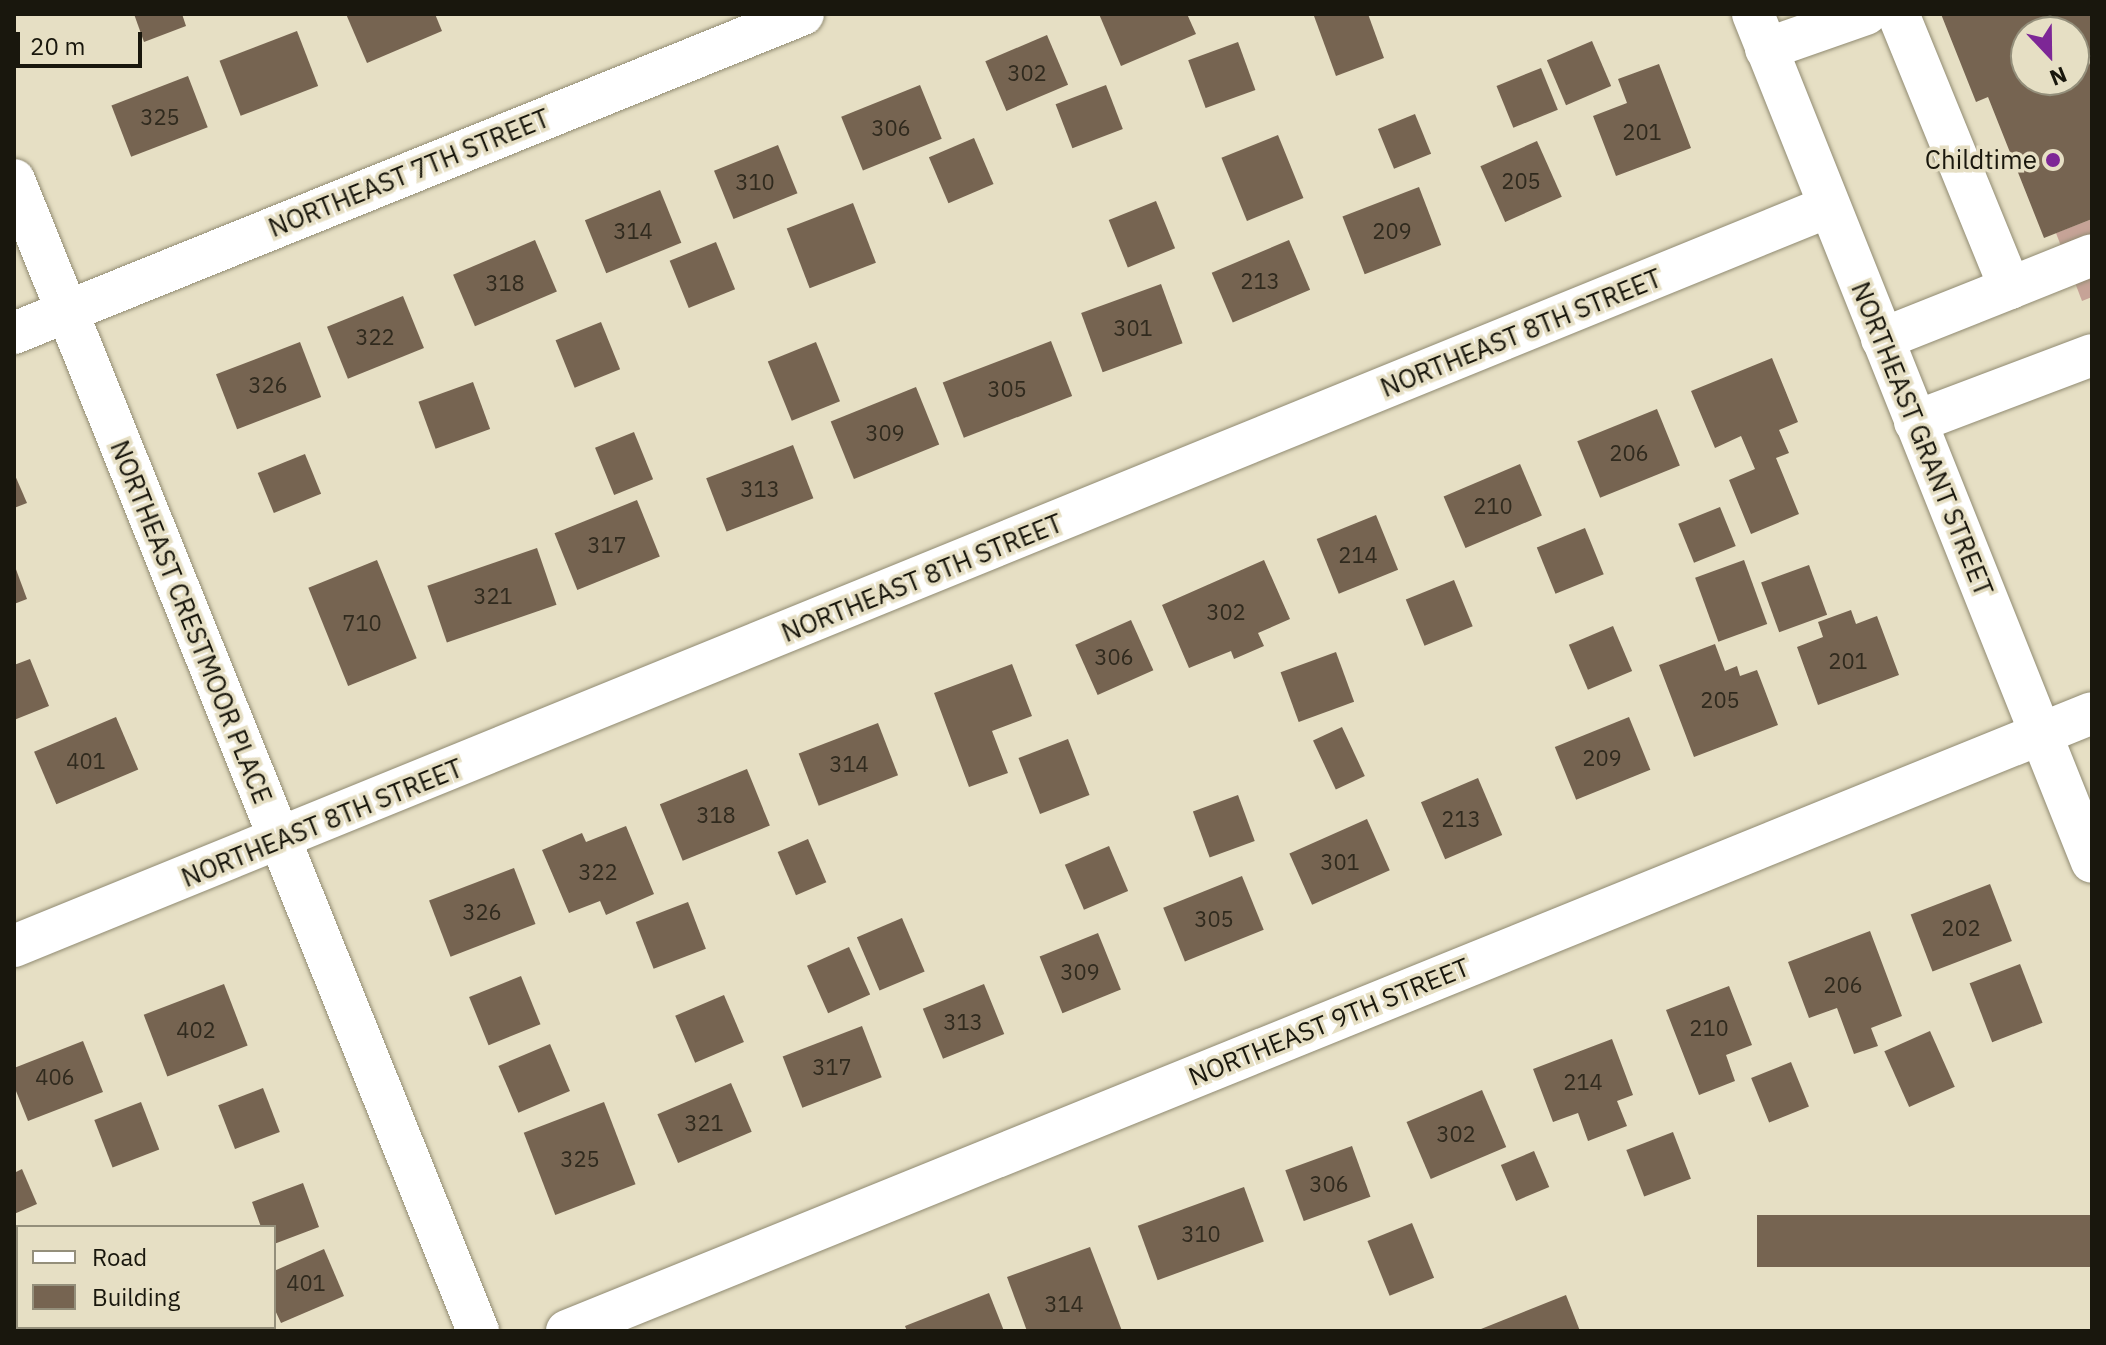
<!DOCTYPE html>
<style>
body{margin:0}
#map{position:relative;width:2106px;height:1345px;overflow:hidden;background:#e6dfc4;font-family:"IBM Plex Sans",sans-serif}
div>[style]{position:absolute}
.green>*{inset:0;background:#c6a397}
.building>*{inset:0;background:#766451;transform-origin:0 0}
.roads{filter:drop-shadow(0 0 2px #918b72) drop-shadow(0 0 2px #918b72)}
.minor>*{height:42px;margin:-21px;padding:0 21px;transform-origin:21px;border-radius:21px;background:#fff}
.dots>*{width:22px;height:22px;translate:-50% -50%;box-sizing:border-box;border:4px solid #e6dfc4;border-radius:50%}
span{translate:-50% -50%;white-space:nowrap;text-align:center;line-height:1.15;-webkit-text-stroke:7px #e6dfc4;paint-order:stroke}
.number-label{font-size:22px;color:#302a1e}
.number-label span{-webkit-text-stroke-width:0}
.poi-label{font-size:26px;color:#19170d}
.right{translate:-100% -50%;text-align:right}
.street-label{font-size:26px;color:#19170d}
.frame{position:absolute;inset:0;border:16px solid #19170d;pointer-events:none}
.legend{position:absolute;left:16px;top:1225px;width:260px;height:104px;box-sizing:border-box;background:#e6dfc4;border:2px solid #948f7b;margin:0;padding:10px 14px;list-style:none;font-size:24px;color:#19170d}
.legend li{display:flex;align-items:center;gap:16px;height:40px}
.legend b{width:40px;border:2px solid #948f7b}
.north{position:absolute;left:2010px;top:16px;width:80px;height:80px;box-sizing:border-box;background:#e6dfc4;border:2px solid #948f7b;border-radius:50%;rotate:158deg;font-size:22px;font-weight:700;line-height:32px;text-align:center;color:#19170d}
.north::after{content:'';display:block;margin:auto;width:28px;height:36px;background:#7d2796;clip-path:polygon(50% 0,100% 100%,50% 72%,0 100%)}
.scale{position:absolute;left:16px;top:32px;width:126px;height:36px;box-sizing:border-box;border:4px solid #19170d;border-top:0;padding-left:10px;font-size:24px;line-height:28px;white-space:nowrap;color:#19170d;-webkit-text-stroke:6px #e6dfc4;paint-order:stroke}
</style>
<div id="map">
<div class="green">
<div style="clip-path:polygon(2092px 219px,2092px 297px,2082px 301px,2056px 233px)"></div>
</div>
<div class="building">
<div style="clip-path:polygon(134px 14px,182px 14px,186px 26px,144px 42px)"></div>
<div style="clip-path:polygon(346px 14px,435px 14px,442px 31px,367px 63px)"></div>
<div style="clip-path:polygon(1099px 14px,1187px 14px,1196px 34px,1121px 66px)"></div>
<div style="clip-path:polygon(1320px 14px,1368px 14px,1384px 58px,1336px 76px,1314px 16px)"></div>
<div style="clip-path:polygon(evenodd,1941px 14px,2092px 14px,2092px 53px,2086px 55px,2092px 70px,2092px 219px,2044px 238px,1988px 97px,1976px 102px,1941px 14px,2026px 32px,2074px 32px,2074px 80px,2026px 80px,2026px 32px)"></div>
<div style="left:297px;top:31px;width:59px;height:83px;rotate:69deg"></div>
<div style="left:1047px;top:35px;width:54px;height:67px;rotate:67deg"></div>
<div style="left:1592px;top:41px;width:49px;height:49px;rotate:67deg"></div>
<div style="left:1238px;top:42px;width:51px;height:53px;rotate:70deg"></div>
<div style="clip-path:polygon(1659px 64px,1691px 148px,1616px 176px,1593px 116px,1627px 103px,1618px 79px)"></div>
<div style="left:1541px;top:68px;width:45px;height:48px;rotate:68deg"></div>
<div style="left:188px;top:76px;width:55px;height:82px;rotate:69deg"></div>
<div style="left:920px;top:85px;width:58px;height:85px;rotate:68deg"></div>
<div style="left:1106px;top:85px;width:47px;height:54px;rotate:69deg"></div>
<div style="left:1415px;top:114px;width:43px;height:40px;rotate:68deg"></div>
<div style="left:1278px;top:135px;width:68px;height:61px;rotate:68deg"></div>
<div style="left:974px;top:138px;width:50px;height:49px;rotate:67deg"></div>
<div style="left:1537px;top:141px;width:61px;height:62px;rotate:66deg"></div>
<div style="left:778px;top:145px;width:52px;height:69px;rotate:68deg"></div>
<div style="left:1419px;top:187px;width:62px;height:82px;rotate:69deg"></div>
<div style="left:660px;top:190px;width:57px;height:81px;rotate:68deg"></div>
<div style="left:1156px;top:201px;width:51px;height:51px;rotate:68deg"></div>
<div style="left:853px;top:203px;width:64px;height:71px;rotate:69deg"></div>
<div style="left:535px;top:240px;width:56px;height:89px;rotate:67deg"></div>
<div style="left:1289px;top:240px;width:54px;height:84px;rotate:67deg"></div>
<div style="left:716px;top:242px;width:51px;height:50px;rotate:68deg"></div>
<div style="left:1161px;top:284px;width:63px;height:85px;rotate:70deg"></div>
<div style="left:403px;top:296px;width:56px;height:82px;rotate:68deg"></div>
<div style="left:601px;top:322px;width:51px;height:49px;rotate:68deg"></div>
<div style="left:1051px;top:341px;width:59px;height:116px;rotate:69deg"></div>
<div style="left:300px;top:342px;width:59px;height:90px;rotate:69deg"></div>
<div style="left:816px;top:342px;width:64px;height:52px;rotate:68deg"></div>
<div style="clip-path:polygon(1772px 358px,1798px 422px,1779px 430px,1789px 453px,1776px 458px,1799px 514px,1751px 534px,1729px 480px,1755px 469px,1741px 436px,1715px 448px,1691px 391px)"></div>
<div style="left:473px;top:382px;width:50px;height:58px;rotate:70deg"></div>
<div style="left:916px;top:387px;width:62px;height:92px;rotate:68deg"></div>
<div style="left:1657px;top:409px;width:61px;height:86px;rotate:68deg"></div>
<div style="left:634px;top:432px;width:51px;height:42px;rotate:68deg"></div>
<div style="left:793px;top:445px;width:57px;height:93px;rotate:69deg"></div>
<div style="left:305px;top:454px;width:43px;height:51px;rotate:68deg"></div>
<div style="left:1520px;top:464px;width:56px;height:83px;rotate:67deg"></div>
<div style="clip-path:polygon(14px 473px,27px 503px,14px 508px)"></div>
<div style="left:637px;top:500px;width:61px;height:89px;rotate:68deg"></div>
<div style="left:1720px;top:507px;width:42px;height:45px;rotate:68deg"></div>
<div style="left:1376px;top:515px;width:59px;height:64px;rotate:68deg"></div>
<div style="left:1585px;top:528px;width:50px;height:52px;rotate:68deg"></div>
<div style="left:537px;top:548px;width:60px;height:116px;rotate:71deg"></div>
<div style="left:377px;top:560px;width:106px;height:74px;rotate:68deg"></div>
<div style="clip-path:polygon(1264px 560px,1290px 619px,1258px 633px,1264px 646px,1234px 659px,1231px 651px,1189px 668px,1162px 605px)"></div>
<div style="left:1744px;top:560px;width:68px;height:52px;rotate:70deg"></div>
<div style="clip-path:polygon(14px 564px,27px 599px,14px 604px)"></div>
<div style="left:1809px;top:565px;width:53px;height:51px;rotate:70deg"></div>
<div style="left:1454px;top:580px;width:50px;height:52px;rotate:68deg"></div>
<div style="clip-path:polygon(1851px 610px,1856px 624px,1877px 616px,1899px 675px,1818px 705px,1797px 647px,1823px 637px,1818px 622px)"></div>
<div style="left:1131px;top:620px;width:55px;height:61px;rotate:66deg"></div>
<div style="left:1613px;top:626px;width:49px;height:48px;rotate:67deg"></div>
<div style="clip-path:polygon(1715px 644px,1725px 671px,1737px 666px,1740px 676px,1757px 670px,1778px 725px,1694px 757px,1659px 665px)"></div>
<div style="left:1336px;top:652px;width:53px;height:59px;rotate:70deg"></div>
<div style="clip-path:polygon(30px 659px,49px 706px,14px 720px,14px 665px)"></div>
<div style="clip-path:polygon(1012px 664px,1032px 716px,992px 731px,1008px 773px,969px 787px,934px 693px)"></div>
<div style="left:116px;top:717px;width:57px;height:89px;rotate:67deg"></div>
<div style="left:1629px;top:717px;width:57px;height:80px;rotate:68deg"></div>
<div style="left:878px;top:723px;width:56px;height:85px;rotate:69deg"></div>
<div style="left:1342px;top:727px;width:54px;height:32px;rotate:65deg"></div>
<div style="left:1068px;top:739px;width:60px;height:53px;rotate:69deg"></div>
<div style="left:747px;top:769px;width:61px;height:94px;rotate:68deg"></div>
<div style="left:1478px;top:778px;width:62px;height:62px;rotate:67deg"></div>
<div style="left:1238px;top:795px;width:49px;height:48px;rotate:70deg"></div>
<div style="left:1367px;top:819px;width:56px;height:85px;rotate:66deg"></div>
<div style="clip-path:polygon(626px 826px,654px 894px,606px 915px,600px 901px,569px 913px,542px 850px,582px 833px,586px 842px)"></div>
<div style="left:808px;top:839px;width:47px;height:33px;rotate:67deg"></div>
<div style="left:1109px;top:846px;width:49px;height:48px;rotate:67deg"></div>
<div style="left:514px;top:868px;width:60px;height:91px;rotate:69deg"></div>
<div style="left:1242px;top:876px;width:58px;height:85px;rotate:68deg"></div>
<div style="left:1990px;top:884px;width:61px;height:85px;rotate:69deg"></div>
<div style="left:688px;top:902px;width:50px;height:56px;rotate:69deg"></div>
<div style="left:902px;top:918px;width:58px;height:49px;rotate:67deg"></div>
<div style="clip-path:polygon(1870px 931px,1902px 1016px,1871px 1028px,1878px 1046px,1854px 1054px,1837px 1008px,1809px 1018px,1788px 962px)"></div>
<div style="left:1098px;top:933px;width:61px;height:63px;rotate:68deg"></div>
<div style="left:849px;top:947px;width:52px;height:46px;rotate:66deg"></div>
<div style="left:2020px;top:964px;width:63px;height:54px;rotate:69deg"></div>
<div style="left:521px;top:976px;width:52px;height:56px;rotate:68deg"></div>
<div style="left:224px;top:984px;width:66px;height:86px;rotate:69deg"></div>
<div style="left:984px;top:984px;width:54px;height:66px;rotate:68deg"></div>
<div style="clip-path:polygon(1729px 986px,1752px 1045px,1726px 1055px,1735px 1081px,1699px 1095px,1666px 1010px)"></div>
<div style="left:724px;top:995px;width:51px;height:53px;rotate:67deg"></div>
<div style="left:862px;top:1026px;width:55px;height:85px;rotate:69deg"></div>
<div style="left:1930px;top:1031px;width:61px;height:50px;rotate:66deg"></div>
<div style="clip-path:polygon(1612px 1039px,1633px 1095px,1617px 1101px,1627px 1126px,1588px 1141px,1578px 1113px,1553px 1122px,1533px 1069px)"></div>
<div style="clip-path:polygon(83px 1041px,103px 1092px,28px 1121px,14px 1086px,14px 1068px)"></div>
<div style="left:550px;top:1044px;width:51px;height:56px;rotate:67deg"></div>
<div style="left:1791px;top:1062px;width:48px;height:43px;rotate:68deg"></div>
<div style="left:731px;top:1083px;width:53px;height:80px;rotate:67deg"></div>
<div style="left:263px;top:1088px;width:47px;height:48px;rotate:69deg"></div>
<div style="left:1482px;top:1090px;width:62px;height:82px;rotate:67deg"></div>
<div style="left:141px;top:1102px;width:51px;height:50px;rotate:69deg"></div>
<div style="left:604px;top:1102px;width:88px;height:86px;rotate:69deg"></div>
<div style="left:1673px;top:1132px;width:50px;height:50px;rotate:69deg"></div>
<div style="left:1352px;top:1146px;width:54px;height:71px;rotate:70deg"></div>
<div style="left:1534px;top:1151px;width:39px;height:36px;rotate:67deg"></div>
<div style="clip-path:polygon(22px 1169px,37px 1204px,14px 1214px,14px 1173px)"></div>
<div style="clip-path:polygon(303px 1183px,319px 1227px,274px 1244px,274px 1227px,261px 1227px,252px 1202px)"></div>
<div style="left:1244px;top:1187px;width:58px;height:113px;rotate:70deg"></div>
<div style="left:2092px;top:1215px;width:52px;height:335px;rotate:90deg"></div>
<div style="left:1412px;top:1223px;width:59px;height:48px;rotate:68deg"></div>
<div style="clip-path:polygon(1090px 1247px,1122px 1331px,1027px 1331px,1007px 1277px)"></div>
<div style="clip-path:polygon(324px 1249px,344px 1296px,281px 1323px,274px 1308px,274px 1271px)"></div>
<div style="clip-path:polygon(18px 1256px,18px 1297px,14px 1287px)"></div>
<div style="clip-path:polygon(989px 1293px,1004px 1331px,907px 1331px,905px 1326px)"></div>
<div style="clip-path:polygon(1566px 1295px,1580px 1331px,1476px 1331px)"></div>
<div style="left:114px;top:1327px;width:92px;height:4px"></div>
</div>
<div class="roads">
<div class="minor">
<div style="left:1753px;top:14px;width:913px;rotate:68.21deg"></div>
<div style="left:1766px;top:49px;width:106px;rotate:-19.3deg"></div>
<div style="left:14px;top:180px;width:1241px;rotate:68.04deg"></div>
<div style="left:2010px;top:288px;width:88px;rotate:-21.9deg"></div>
<div style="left:14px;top:333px;width:851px;rotate:-22.01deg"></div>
<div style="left:1882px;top:339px;width:138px;rotate:-21.7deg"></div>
<div style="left:2010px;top:288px;width:296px;rotate:-112.2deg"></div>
<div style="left:1915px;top:422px;width:189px;rotate:-20.7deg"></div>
<div style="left:14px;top:946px;width:1959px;rotate:-22.17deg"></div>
<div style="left:567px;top:1331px;width:1645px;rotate:-22.06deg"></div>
</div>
</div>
<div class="dots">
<div style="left:2053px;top:160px;background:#7d2796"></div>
</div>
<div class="number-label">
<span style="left:1027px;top:73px">302</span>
<span style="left:160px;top:117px">325</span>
<span style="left:891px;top:128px">306</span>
<span style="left:1642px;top:132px">201</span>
<span style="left:1521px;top:181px">205</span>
<span style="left:755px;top:182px">310</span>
<span style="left:633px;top:231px">314</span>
<span style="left:1392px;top:231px">209</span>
<span style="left:1260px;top:281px">213</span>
<span style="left:505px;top:283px">318</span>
<span style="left:1133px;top:328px">301</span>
<span style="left:375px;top:337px">322</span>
<span style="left:268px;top:385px">326</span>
<span style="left:1007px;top:389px">305</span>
<span style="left:885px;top:433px">309</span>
<span style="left:1629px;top:453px">206</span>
<span style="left:760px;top:489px">313</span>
<span style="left:1493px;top:506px">210</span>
<span style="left:607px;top:545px">317</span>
<span style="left:1358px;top:555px">214</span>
<span style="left:493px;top:596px">321</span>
<span style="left:1226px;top:612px">302</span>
<span style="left:362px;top:623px">710</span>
<span style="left:1114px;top:657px">306</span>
<span style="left:1848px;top:661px">201</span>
<span style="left:1720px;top:700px">205</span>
<span style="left:1602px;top:758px">209</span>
<span style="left:86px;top:761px">401</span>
<span style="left:849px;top:764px">314</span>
<span style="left:716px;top:815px">318</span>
<span style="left:1461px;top:819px">213</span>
<span style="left:1340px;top:862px">301</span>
<span style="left:598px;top:872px">322</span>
<span style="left:482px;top:912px">326</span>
<span style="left:1214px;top:919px">305</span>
<span style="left:1961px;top:928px">202</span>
<span style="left:1080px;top:972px">309</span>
<span style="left:1843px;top:985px">206</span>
<span style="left:963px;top:1022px">313</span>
<span style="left:1709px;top:1028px">210</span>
<span style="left:196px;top:1030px">402</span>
<span style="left:832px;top:1067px">317</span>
<span style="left:55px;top:1077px">406</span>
<span style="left:1583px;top:1082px">214</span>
<span style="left:704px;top:1123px">321</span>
<span style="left:1456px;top:1134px">302</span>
<span style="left:580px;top:1159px">325</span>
<span style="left:1329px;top:1184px">306</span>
<span style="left:1201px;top:1234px">310</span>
<span style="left:306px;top:1283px">401</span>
<span style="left:1064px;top:1304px">314</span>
</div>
<div class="poi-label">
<span class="right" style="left:2037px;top:160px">Childtime</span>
</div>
<div class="street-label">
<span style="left:409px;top:173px;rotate:-22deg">NORTHEAST 7TH STREET</span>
<span style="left:1521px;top:333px;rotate:-22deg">NORTHEAST 8TH STREET</span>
<span style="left:1922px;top:439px;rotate:68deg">NORTHEAST GRANT STREET</span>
<span style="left:922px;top:578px;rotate:-22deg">NORTHEAST 8TH STREET</span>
<span style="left:191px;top:622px;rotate:68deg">NORTHEAST CRESTMOOR PLACE</span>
<span style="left:322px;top:823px;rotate:-22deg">NORTHEAST 8TH STREET</span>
<span style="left:1329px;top:1022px;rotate:-22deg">NORTHEAST 9TH STREET</span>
</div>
<div class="frame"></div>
<ul class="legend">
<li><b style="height:10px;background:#fff"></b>Road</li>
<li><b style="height:22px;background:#766451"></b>Building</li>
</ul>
<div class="north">N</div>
<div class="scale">20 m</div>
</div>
